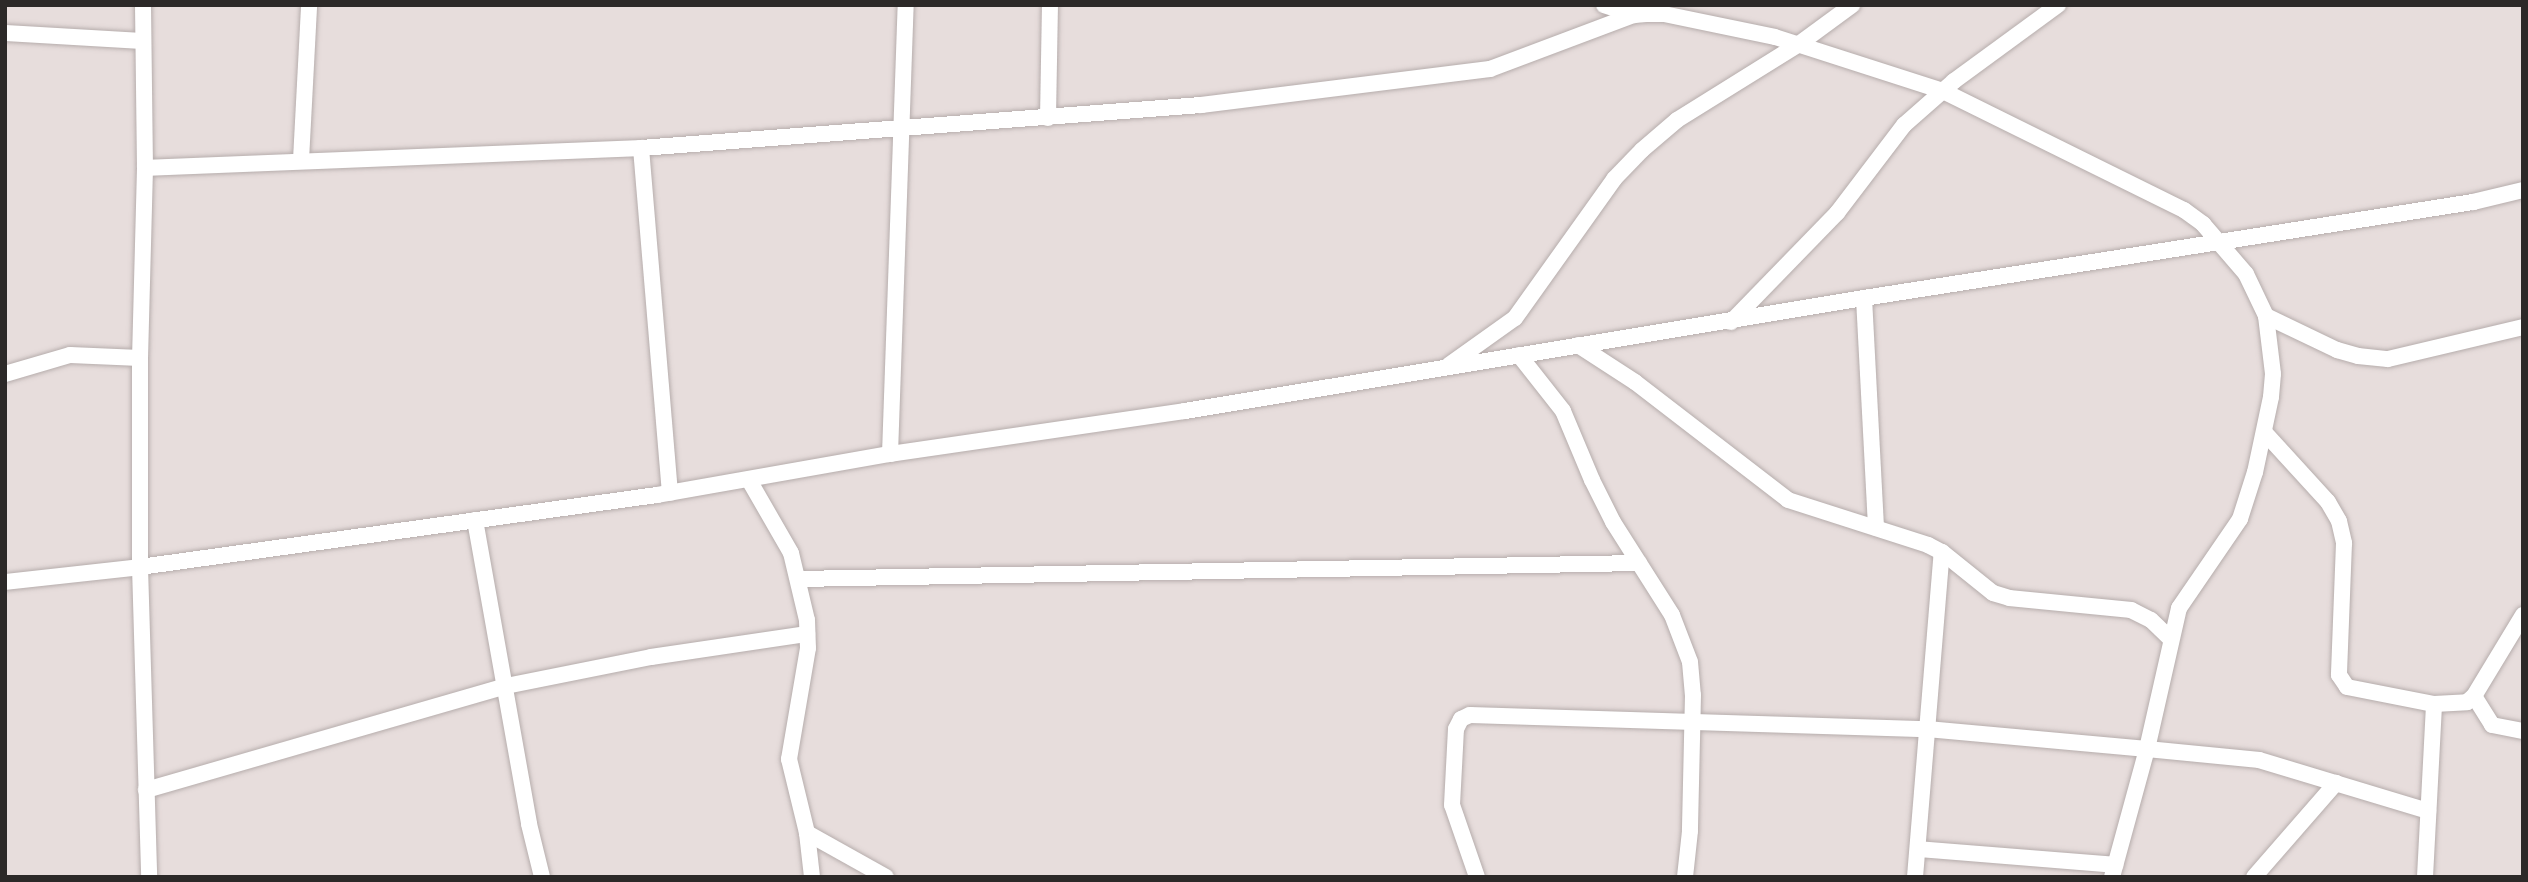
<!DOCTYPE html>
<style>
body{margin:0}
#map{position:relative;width:2528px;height:882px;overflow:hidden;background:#e7dddc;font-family:Montserrat,sans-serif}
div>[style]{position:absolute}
.roads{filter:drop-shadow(0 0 2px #b6adac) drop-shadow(0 0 2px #b6adac)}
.minor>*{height:16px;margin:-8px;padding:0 8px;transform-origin:8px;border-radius:8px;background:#fff}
span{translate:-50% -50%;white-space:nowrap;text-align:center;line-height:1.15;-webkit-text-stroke:7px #fff;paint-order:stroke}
.frame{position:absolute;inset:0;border:7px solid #2c2928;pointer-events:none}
</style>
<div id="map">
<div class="roads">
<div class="minor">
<div style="left:143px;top:5px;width:163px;rotate:89.3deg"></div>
<div style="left:145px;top:168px;width:190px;rotate:91.5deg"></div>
<div style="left:140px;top:358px;width:209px;rotate:90deg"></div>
<div style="left:140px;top:567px;width:310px;rotate:88.3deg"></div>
<div style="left:1604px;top:5px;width:32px;rotate:18deg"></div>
<div style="left:5px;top:33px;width:138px;rotate:3.3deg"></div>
<div style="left:1048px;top:118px;width:113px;rotate:-89deg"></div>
<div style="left:641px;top:148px;width:346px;rotate:85.2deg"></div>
<div style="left:301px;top:160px;width:155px;rotate:-87deg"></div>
<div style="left:145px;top:168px;width:496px;rotate:-2.3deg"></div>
<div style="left:641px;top:148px;width:562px;rotate:-4.39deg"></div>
<div style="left:1201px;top:105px;width:291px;rotate:-7.1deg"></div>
<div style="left:1490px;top:69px;width:154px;rotate:-20.6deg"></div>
<div style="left:1634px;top:15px;width:12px;rotate:-5deg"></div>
<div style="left:1646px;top:14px;width:18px"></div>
<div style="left:1664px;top:14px;width:113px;rotate:11.7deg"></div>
<div style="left:1775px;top:37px;width:176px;rotate:17.8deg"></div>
<div style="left:1943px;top:91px;width:269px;rotate:26.3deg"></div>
<div style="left:2184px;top:210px;width:24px;rotate:36deg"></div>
<div style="left:2203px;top:224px;width:66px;rotate:49.3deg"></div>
<div style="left:2246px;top:274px;width:47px;rotate:64.5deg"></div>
<div style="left:2266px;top:316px;width:58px;rotate:83.1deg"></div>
<div style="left:2273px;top:374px;width:23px;rotate:95deg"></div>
<div style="left:2271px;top:397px;width:77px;rotate:102deg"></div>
<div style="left:2255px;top:472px;width:49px;rotate:107.7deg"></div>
<div style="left:2240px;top:519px;width:108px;rotate:124.4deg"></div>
<div style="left:2179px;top:608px;width:145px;rotate:102.8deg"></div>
<div style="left:2147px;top:749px;width:133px;rotate:105.3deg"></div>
<div style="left:1864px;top:298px;width:230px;rotate:87deg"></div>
<div style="left:2266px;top:316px;width:79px;rotate:25.6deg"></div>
<div style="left:2337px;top:350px;width:22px;rotate:16deg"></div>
<div style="left:2358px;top:356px;width:30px;rotate:6deg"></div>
<div style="left:2388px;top:359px;width:139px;rotate:-13.3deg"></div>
<div style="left:1731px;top:322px;width:152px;rotate:-45.8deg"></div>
<div style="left:1837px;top:213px;width:111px;rotate:-52.7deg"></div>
<div style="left:1904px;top:125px;width:67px;rotate:-41.3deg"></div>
<div style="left:1954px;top:81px;width:129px;rotate:-36.2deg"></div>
<div style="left:1578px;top:345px;width:68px;rotate:33deg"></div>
<div style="left:1635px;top:382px;width:193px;rotate:37.6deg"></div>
<div style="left:1788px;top:500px;width:147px;rotate:17.8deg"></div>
<div style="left:1928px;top:545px;width:16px;rotate:27deg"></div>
<div style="left:1942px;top:552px;width:65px;rotate:38.8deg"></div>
<div style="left:1993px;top:593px;width:17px;rotate:17deg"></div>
<div style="left:2009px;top:598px;width:123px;rotate:5.6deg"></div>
<div style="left:2131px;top:610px;width:22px;rotate:27deg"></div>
<div style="left:2151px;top:620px;width:28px;rotate:44deg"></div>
<div style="left:1519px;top:355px;width:71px;rotate:51.8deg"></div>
<div style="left:1563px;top:411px;width:75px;rotate:67.2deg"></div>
<div style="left:1592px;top:480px;width:47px;rotate:63.4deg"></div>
<div style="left:1613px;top:522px;width:110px;rotate:57.6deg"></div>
<div style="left:1672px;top:615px;width:50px;rotate:69deg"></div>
<div style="left:1690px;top:662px;width:33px;rotate:85deg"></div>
<div style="left:1693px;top:695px;width:136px;rotate:91.3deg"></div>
<div style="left:1690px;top:831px;width:46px;rotate:96.2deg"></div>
<div style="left:1449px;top:365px;width:81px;rotate:-35.5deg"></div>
<div style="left:1515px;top:318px;width:171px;rotate:-54.5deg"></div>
<div style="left:1614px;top:179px;width:40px;rotate:-46deg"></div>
<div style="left:1642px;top:150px;width:46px;rotate:-40.6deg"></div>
<div style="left:1677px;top:120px;width:144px;rotate:-31.9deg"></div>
<div style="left:1799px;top:44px;width:66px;rotate:-36.3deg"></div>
<div style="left:5px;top:374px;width:68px;rotate:-16.3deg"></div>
<div style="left:70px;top:355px;width:70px;rotate:2.5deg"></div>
<div style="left:2265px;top:433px;width:93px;rotate:47.6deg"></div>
<div style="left:2328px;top:502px;width:22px;rotate:60deg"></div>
<div style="left:2339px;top:521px;width:23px;rotate:77deg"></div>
<div style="left:2344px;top:543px;width:132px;rotate:92.2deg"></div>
<div style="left:2339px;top:675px;width:14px;rotate:56deg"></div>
<div style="left:2347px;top:687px;width:89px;rotate:11.1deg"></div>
<div style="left:2434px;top:704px;width:33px;rotate:-3deg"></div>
<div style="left:2467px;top:702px;width:9px;rotate:-41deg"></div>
<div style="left:2474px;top:696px;width:95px;rotate:-58.8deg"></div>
<div style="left:890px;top:454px;width:449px;rotate:-88deg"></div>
<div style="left:749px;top:480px;width:84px;rotate:60.1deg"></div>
<div style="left:791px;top:553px;width:69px;rotate:76.6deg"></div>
<div style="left:807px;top:620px;width:28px;rotate:88deg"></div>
<div style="left:808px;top:648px;width:113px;rotate:99.7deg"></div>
<div style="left:789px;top:759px;width:76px;rotate:76.3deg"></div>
<div style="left:807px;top:833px;width:44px;rotate:83.5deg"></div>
<div style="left:475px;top:520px;width:309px;rotate:79.9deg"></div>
<div style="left:529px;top:824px;width:55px;rotate:76.2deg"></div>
<div style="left:798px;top:579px;width:841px;rotate:-1.09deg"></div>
<div style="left:5px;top:582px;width:136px;rotate:-6.3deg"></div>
<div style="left:140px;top:567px;width:522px;rotate:-7.93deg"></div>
<div style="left:657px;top:495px;width:237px;rotate:-10deg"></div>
<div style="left:890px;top:454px;width:298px;rotate:-8.3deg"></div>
<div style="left:1185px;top:411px;width:688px;rotate:-9.45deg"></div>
<div style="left:1864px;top:298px;width:617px;rotate:-8.96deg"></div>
<div style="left:2473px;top:202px;width:51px;rotate:-13.5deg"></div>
<div style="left:2474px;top:696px;width:34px;rotate:58deg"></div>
<div style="left:2492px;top:725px;width:32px;rotate:11deg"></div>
<div style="left:146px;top:790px;width:375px;rotate:-16.1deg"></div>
<div style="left:506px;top:686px;width:148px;rotate:-11.3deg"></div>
<div style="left:651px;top:657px;width:158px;rotate:-8.4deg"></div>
<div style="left:807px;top:833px;width:90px;rotate:29.1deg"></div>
<div style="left:1918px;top:849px;width:198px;rotate:4.6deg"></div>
<div style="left:1477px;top:877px;width:76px;rotate:-109.1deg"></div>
<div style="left:1452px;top:805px;width:76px;rotate:-87deg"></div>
<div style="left:1456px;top:729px;width:11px;rotate:-63deg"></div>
<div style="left:1461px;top:719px;width:10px;rotate:-24deg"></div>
<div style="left:1470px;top:715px;width:457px;rotate:1.8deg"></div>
<div style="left:1927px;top:729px;width:221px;rotate:5.2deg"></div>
<div style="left:2147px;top:749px;width:113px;rotate:5.6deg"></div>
<div style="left:2259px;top:760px;width:177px;rotate:16.8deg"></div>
<div style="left:1915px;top:877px;width:326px;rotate:-85.3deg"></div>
<div style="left:2254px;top:877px;width:125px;rotate:-48.9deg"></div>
<div style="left:2425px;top:877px;width:173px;rotate:-87deg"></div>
</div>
</div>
<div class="frame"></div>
</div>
